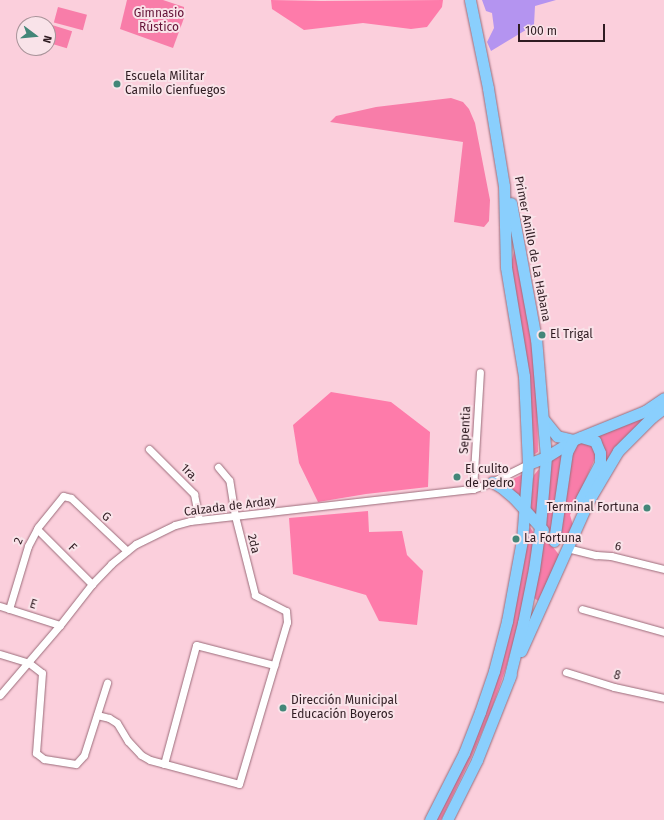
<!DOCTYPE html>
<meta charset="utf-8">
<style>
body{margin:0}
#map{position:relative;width:664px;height:820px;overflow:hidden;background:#fbcfdc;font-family:"Fira Sans",sans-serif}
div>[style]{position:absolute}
.green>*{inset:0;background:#f87da9;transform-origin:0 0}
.forest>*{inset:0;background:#fe7baa}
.water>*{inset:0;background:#b494f0}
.roads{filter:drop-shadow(0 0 1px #9b6c7a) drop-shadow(0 0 1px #9b6c7a)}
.minor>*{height:7px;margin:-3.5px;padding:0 3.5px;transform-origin:3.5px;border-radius:3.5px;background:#fff}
.highway>*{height:11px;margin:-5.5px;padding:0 5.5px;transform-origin:5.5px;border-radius:5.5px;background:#8acffd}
.dots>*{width:11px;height:11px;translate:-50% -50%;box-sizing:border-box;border:2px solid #f9e3e9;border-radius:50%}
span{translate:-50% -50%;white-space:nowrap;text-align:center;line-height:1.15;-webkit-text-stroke:4px #f9e3e9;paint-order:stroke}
.park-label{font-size:12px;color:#641337}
.poi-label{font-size:12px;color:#2f1c22}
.left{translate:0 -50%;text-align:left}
.right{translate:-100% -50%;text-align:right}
.street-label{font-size:12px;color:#2f1c22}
.north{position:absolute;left:16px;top:16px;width:40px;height:40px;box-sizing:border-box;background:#f9e3e9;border:1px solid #a89399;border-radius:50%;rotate:106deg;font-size:11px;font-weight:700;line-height:16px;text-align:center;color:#2f1c22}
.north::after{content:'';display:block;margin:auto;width:14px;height:18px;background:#438678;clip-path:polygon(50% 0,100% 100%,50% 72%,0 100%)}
.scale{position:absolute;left:518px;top:24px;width:87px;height:18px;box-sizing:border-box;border:2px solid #2f1c22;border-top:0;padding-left:5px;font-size:12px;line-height:14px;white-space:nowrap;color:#2f1c22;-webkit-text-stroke:3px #f9e3e9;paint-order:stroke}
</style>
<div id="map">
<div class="green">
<div style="clip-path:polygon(127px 0,163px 0,184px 7px,184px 18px,173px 48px,120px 29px)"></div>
<div style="left:58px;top:7px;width:30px;height:16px;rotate:15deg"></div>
<div style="left:52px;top:25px;width:21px;height:18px;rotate:17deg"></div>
<div style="clip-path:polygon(451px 98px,463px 102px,469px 109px,475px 123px,490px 200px,489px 221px,484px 227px,454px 222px,463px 142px,330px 122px,336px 116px,376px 107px)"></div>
<div style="clip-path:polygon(516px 245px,534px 361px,537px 399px,538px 452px,530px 457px,511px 263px)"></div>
<div style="clip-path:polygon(664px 402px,599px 472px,594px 435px)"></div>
<div style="clip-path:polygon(579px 442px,591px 444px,597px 454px,570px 515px,573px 525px,564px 543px,561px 543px,558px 541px,573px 447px)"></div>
<div style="clip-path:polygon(562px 452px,552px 532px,543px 527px,547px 462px)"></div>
<div style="clip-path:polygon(539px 469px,537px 513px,536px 515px,530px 509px,531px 486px,534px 475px)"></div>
<div style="clip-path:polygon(523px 474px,522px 503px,505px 483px)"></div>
<div style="clip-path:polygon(530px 527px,535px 535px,519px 622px,506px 668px,491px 711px,471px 758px,441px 820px,436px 820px,468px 755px)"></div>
<div style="clip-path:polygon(543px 537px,549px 542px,560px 556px,538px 601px,533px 597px)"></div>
</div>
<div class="forest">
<div style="clip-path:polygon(271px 0,322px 1px,443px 0,442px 7px,427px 27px,411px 29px,363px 23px,304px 30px,272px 9px)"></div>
<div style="clip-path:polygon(331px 392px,391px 402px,430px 432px,428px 487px,366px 494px,318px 502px,299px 463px,293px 425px)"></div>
<div style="clip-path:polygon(368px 511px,369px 532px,402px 531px,407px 555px,423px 571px,417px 625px,379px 621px,366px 595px,293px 574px,289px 518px)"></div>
</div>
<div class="water">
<div style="clip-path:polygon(482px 0,556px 0,535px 6px,534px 25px,491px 51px,487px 42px,494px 28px,492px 13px,486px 11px)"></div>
</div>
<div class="roads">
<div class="minor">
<div style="left:149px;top:449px;width:64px;rotate:45deg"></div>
<div style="left:194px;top:494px;width:26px;rotate:79deg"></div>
<div style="left:473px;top:489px;width:117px;rotate:-86.6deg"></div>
<div style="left:37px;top:529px;width:78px;rotate:45deg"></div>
<div style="left:567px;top:548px;width:30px;rotate:14deg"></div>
<div style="left:596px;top:555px;width:15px;rotate:4deg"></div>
<div style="left:611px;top:556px;width:55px;rotate:13.8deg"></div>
<div style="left:0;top:606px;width:63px;rotate:17.6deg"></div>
<div style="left:9px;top:609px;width:66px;rotate:-73.2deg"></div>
<div style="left:28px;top:546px;width:21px;rotate:-62deg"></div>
<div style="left:38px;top:527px;width:40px;rotate:-51deg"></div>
<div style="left:63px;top:496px;width:8px;rotate:14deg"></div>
<div style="left:71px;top:498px;width:77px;rotate:43.4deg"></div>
<div style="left:582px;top:609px;width:85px;rotate:15.7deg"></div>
<div style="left:0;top:654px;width:30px;rotate:17deg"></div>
<div style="left:29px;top:663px;width:16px;rotate:38deg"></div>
<div style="left:42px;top:673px;width:80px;rotate:94.3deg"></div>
<div style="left:36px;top:753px;width:10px;rotate:37deg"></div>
<div style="left:44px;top:759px;width:32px;rotate:9deg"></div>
<div style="left:76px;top:764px;width:12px;rotate:-48deg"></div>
<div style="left:84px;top:755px;width:76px;rotate:-72.3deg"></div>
<div style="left:566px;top:672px;width:50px;rotate:17.4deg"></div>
<div style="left:614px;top:687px;width:51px;rotate:12.4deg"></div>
<div style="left:0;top:695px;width:92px;rotate:-49.4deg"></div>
<div style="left:60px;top:625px;width:52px;rotate:-52deg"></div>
<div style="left:92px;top:584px;width:28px;rotate:-46deg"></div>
<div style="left:111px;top:564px;width:32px;rotate:-39deg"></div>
<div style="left:136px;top:544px;width:43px;rotate:-26deg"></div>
<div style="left:175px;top:525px;width:16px;rotate:-15deg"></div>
<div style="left:190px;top:521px;width:285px;rotate:-6.5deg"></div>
<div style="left:473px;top:489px;width:20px;rotate:-20deg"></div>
<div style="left:492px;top:482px;width:40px;rotate:-26.6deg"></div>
<div style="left:97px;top:715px;width:12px;rotate:14deg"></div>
<div style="left:109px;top:718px;width:9px;rotate:32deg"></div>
<div style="left:117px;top:723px;width:21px;rotate:59deg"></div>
<div style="left:128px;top:741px;width:19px;rotate:47deg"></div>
<div style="left:141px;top:755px;width:10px;rotate:29deg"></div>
<div style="left:150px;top:760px;width:92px;rotate:15.1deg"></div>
<div style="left:239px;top:784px;width:169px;rotate:-73.5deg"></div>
<div style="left:287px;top:622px;width:11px;rotate:-95deg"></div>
<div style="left:286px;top:611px;width:35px;rotate:-153deg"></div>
<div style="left:255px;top:595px;width:81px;rotate:-104.2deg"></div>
<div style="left:235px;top:516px;width:36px;rotate:-99deg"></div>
<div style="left:229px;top:480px;width:17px;rotate:-130deg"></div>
<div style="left:164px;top:764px;width:123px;rotate:-74.9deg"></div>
<div style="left:196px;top:645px;width:81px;rotate:14.4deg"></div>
</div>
<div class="highway">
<div style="left:544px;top:420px;width:21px;rotate:51deg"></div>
<div style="left:557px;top:436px;width:16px;rotate:14deg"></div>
<div style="left:581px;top:437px;width:15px;rotate:16deg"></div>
<div style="left:595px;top:441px;width:13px;rotate:67deg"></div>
<div style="left:600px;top:453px;width:10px;rotate:90deg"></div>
<div style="left:600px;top:463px;width:41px;rotate:117.8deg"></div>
<div style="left:528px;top:464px;width:19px;rotate:-21deg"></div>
<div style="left:546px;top:457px;width:32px;rotate:-32deg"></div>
<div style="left:573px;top:440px;width:78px;rotate:-21.9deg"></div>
<div style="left:645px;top:411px;width:23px;rotate:-34deg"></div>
<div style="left:492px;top:482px;width:10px;rotate:29deg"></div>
<div style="left:501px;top:487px;width:17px;rotate:40deg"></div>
<div style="left:514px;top:498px;width:43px;rotate:47.8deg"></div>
<div style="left:554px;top:541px;width:90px;rotate:-81.7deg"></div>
<div style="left:567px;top:452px;width:13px;rotate:-63deg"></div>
<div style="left:521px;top:651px;width:166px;rotate:-65.8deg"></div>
<div style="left:589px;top:500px;width:57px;rotate:-59.4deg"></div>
<div style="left:618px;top:451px;width:48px;rotate:-45deg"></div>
<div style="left:652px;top:417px;width:15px;rotate:-37deg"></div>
<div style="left:509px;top:679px;width:58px;rotate:-76deg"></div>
<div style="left:523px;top:623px;width:55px;rotate:-78.5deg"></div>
<div style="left:534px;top:569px;width:42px;rotate:-81.9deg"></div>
<div style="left:540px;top:527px;width:70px;rotate:-85.1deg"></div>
<div style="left:546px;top:457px;width:118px;rotate:-94.8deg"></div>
<div style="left:536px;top:339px;width:138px;rotate:-100.4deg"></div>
<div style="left:430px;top:820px;width:75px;rotate:-63.1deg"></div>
<div style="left:464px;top:753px;width:44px;rotate:-68.7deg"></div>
<div style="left:480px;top:712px;width:43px;rotate:-71.1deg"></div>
<div style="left:494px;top:671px;width:52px;rotate:-75.4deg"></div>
<div style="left:507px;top:621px;width:82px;rotate:-79.5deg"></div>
<div style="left:522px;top:540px;width:76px;rotate:-85.5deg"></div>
<div style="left:528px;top:464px;width:88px;rotate:-92.6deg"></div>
<div style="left:524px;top:376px;width:110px;rotate:-99.4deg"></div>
<div style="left:506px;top:267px;width:81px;rotate:-91.4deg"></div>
<div style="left:504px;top:186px;width:99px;rotate:-99.3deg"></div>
<div style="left:488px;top:88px;width:90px;rotate:-101.6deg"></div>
<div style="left:447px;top:820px;width:67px;rotate:-63.4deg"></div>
<div style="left:477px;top:760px;width:92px;rotate:-68.4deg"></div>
</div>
</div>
<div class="dots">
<div style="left:117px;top:84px;background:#438678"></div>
<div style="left:542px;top:335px;background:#438678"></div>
<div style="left:457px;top:477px;background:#438678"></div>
<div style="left:647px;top:508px;background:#438678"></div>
<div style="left:516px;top:539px;background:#438678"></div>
<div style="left:283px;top:708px;background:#438678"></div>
</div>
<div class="park-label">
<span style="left:159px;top:21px">Gimnasio<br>Rústico</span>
</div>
<div class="poi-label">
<span class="left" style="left:125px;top:84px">Escuela Militar<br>Camilo Cienfuegos</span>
<span class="left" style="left:550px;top:335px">El Trigal</span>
<span class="left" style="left:465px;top:477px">El culito<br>de pedro</span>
<span class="right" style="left:639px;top:508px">Terminal Fortuna</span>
<span class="left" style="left:524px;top:539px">La Fortuna</span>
<span class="left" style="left:291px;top:708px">Dirección Municipal<br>Educación Boyeros</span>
</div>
<div class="street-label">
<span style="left:532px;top:249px;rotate:79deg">Primer Anillo de La Habana</span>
<span style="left:466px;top:430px;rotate:-87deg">Sepentia</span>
<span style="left:189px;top:473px;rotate:45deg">1ra.</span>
<span style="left:230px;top:507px;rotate:-7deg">Calzada de Arday</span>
<span style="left:106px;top:517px;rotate:43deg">G</span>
<span style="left:19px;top:541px;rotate:-67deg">2</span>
<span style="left:253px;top:544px;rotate:76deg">2da</span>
<span style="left:618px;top:547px;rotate:11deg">6</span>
<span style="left:72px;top:548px;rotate:45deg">F</span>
<span style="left:33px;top:605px;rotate:17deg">E</span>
<span style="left:617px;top:676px;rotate:15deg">8</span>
</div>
<div class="north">N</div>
<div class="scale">100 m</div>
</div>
